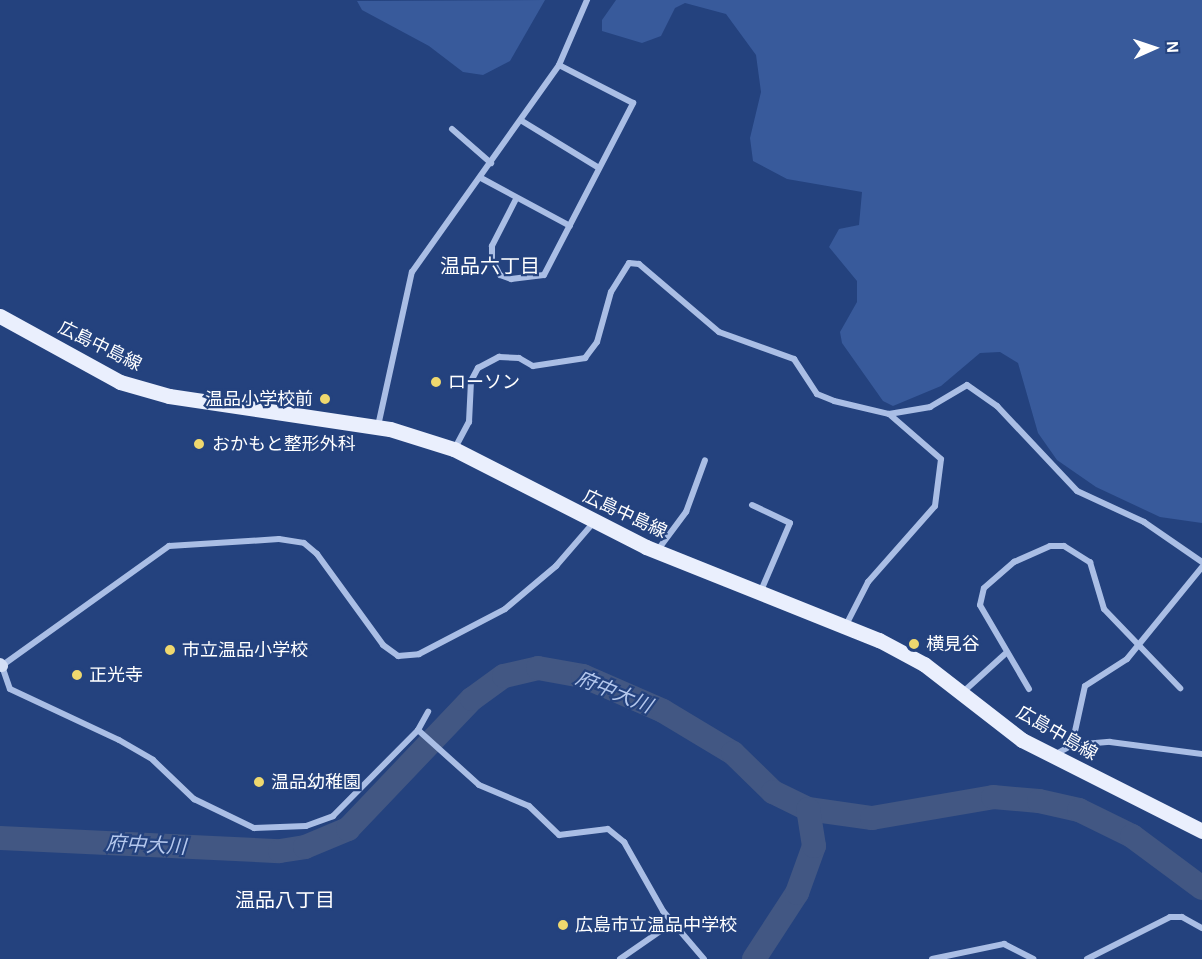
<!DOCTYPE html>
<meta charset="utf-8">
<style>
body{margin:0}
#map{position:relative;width:1202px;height:959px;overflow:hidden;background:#24427e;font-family:Arial,"Noto Sans JP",sans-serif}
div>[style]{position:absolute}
.green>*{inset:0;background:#385a9b}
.river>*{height:24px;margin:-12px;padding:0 12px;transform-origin:12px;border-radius:12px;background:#425783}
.street>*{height:6px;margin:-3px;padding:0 3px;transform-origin:3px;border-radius:3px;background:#aabee5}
.secondary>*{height:12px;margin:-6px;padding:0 6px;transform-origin:6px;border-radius:6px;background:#d3def5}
.primary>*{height:15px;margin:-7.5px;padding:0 7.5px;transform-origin:7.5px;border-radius:7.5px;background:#eaeffd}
.dots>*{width:16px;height:16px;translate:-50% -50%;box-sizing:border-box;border:3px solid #24427e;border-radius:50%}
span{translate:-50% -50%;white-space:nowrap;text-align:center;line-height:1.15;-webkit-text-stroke:4.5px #24427e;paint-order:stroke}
.street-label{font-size:18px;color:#fff}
.poi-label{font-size:18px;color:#fff}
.left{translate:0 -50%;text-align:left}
.right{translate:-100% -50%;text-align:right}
.neighbourhood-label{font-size:20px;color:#fff}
.water-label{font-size:20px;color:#b5c8ed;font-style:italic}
.north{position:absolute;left:1124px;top:18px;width:60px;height:60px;-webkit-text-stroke:4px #24427e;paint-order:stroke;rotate:87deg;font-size:16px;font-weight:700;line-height:24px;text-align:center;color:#fff}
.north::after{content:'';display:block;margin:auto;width:21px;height:27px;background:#fff;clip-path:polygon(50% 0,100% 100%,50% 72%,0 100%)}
</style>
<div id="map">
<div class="green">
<div style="clip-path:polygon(545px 0,510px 61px,483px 75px,463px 72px,429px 46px,362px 10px,357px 1px)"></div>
<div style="clip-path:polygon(616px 0,1202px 0,1202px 523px,1160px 517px,1096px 487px,1057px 460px,1038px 433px,1018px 363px,1000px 352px,980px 353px,941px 386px,893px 406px,883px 401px,842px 343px,840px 332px,857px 302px,857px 281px,829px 247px,839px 229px,859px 225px,862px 192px,787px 179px,753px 161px,750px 138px,761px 92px,756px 55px,726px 14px,685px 3px,675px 8px,661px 36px,642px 43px,602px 31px,602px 20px)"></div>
</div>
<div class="river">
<div style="left:0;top:838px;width:280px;rotate:2.7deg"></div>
<div style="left:280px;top:851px;width:25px;rotate:-9deg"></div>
<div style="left:305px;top:847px;width:47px;rotate:-22.7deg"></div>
<div style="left:348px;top:829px;width:180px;rotate:-46.4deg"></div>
<div style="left:472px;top:699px;width:39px;rotate:-36deg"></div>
<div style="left:504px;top:676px;width:35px;rotate:-13deg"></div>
<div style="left:538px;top:668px;width:46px;rotate:10.1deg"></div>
<div style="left:583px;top:676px;width:87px;rotate:23.6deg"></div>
<div style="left:663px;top:711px;width:82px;rotate:31deg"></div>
<div style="left:733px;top:753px;width:56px;rotate:44.3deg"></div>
<div style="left:773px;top:792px;width:39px;rotate:26deg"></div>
<div style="left:808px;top:809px;width:65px;rotate:8deg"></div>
<div style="left:872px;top:818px;width:123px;rotate:-9.8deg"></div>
<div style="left:993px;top:797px;width:46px;rotate:5deg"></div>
<div style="left:1039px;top:801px;width:41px;rotate:12.7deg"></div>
<div style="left:1079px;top:810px;width:59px;rotate:26.1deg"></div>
<div style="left:1132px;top:836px;width:87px;rotate:36.6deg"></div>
<div style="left:754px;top:959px;width:79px;rotate:-56.9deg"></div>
<div style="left:797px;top:893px;width:50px;rotate:-70.1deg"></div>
<div style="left:814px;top:846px;width:37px;rotate:-99deg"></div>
</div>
<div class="street">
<div style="left:522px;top:121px;width:90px;rotate:31.4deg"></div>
<div style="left:452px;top:129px;width:52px;rotate:41.1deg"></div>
<div style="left:481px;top:178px;width:101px;rotate:28.3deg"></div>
<div style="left:516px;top:199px;width:53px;rotate:117.1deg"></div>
<div style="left:492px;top:246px;width:14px;rotate:90deg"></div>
<div style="left:492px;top:260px;width:17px;rotate:62deg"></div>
<div style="left:500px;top:275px;width:12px;rotate:20deg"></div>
<div style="left:511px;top:279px;width:33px;rotate:-7deg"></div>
<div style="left:544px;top:275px;width:194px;rotate:-62.6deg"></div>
<div style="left:633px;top:103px;width:83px;rotate:-152.8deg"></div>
<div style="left:378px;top:426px;width:158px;rotate:-77.6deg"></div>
<div style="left:412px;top:272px;width:254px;rotate:-54.6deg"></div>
<div style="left:559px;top:65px;width:71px;rotate:-66.7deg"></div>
<div style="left:455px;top:448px;width:30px;rotate:-62deg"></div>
<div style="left:469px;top:422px;width:41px;rotate:-87.2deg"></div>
<div style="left:471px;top:381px;width:15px;rotate:-62deg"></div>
<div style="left:478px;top:368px;width:24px;rotate:-28deg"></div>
<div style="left:499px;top:357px;width:20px;rotate:3deg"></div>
<div style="left:519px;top:358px;width:16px;rotate:30deg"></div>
<div style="left:533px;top:366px;width:53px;rotate:-8.7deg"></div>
<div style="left:585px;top:358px;width:20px;rotate:-53deg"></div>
<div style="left:597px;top:342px;width:52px;rotate:-74.4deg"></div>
<div style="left:611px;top:292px;width:34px;rotate:-58deg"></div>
<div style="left:629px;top:263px;width:10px;rotate:6deg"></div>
<div style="left:639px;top:264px;width:105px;rotate:40.4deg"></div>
<div style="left:719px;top:332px;width:80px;rotate:19.8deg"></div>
<div style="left:794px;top:359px;width:42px;rotate:56.7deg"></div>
<div style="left:817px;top:394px;width:18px;rotate:22deg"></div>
<div style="left:834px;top:401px;width:57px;rotate:13.3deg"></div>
<div style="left:889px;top:414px;width:42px;rotate:-9.7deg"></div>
<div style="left:930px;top:407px;width:43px;rotate:-30.7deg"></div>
<div style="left:967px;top:385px;width:37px;rotate:35deg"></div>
<div style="left:997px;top:406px;width:117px;rotate:46.7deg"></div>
<div style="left:1077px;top:491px;width:74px;rotate:24.8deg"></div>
<div style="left:1144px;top:522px;width:70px;rotate:34.6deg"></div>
<div style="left:752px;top:505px;width:42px;rotate:25.3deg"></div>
<div style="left:790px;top:523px;width:76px;rotate:113.2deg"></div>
<div style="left:657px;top:551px;width:49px;rotate:-53.4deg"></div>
<div style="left:686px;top:512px;width:55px;rotate:-69.9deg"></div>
<div style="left:845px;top:627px;width:51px;rotate:-62.9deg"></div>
<div style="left:868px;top:582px;width:101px;rotate:-48.6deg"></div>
<div style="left:935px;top:506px;width:47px;rotate:-82.7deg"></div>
<div style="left:941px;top:459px;width:69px;rotate:-139.1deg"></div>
<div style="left:2px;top:666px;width:24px;rotate:71deg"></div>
<div style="left:10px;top:689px;width:120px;rotate:25.1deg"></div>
<div style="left:119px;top:740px;width:39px;rotate:30deg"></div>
<div style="left:153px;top:760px;width:57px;rotate:43.6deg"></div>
<div style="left:194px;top:799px;width:67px;rotate:25.8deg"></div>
<div style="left:254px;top:828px;width:52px;rotate:-2.2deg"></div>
<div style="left:306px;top:826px;width:29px;rotate:-20deg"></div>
<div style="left:333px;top:816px;width:121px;rotate:-45.3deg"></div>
<div style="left:418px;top:730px;width:21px;rotate:-61deg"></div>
<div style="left:0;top:667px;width:208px;rotate:-35.6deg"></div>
<div style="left:169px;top:546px;width:110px;rotate:-3.6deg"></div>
<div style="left:279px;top:539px;width:25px;rotate:9deg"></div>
<div style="left:304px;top:543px;width:17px;rotate:40deg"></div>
<div style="left:317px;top:554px;width:112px;rotate:54deg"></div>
<div style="left:383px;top:645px;width:19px;rotate:36deg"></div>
<div style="left:398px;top:656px;width:21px;rotate:-5deg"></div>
<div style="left:419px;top:654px;width:97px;rotate:-27.6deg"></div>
<div style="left:505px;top:609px;width:67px;rotate:-40.1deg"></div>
<div style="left:556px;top:566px;width:58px;rotate:-49.2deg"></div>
<div style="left:1029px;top:689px;width:97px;rotate:-120.3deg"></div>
<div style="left:980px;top:605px;width:17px;rotate:-77deg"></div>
<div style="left:984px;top:588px;width:40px;rotate:-41deg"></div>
<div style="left:1014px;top:562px;width:39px;rotate:-24deg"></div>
<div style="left:1050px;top:546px;width:14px"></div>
<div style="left:1064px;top:546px;width:31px;rotate:32deg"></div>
<div style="left:1090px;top:562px;width:49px;rotate:73.4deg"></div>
<div style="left:1104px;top:609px;width:110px;rotate:46.1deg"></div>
<div style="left:962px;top:693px;width:58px;rotate:-42.2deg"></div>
<div style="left:418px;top:730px;width:82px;rotate:42deg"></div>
<div style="left:479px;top:785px;width:54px;rotate:22.8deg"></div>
<div style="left:529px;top:806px;width:42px;rotate:44deg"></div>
<div style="left:559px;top:835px;width:49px;rotate:-7deg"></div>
<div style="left:608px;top:829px;width:21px;rotate:39deg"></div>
<div style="left:624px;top:842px;width:79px;rotate:60.5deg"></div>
<div style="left:663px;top:911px;width:63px;rotate:49.5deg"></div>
<div style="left:1072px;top:745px;width:60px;rotate:-77.6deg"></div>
<div style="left:1085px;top:686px;width:50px;rotate:-32.7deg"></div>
<div style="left:1127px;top:659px;width:119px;rotate:-50.8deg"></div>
<div style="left:1056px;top:754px;width:18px;rotate:-29deg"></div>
<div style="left:1072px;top:745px;width:38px;rotate:-5deg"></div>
<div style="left:1110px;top:742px;width:93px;rotate:7.4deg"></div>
<div style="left:620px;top:959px;width:63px;rotate:-34.7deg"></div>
<div style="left:932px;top:959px;width:74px;rotate:-11.8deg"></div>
<div style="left:1004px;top:944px;width:33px;rotate:27deg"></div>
<div style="left:1087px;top:959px;width:93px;rotate:-26.8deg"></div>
<div style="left:1170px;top:917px;width:12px"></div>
<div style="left:1182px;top:917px;width:23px;rotate:29deg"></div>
</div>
<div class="secondary">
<div style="left:0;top:664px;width:3px;rotate:45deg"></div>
</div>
<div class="primary">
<div style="left:0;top:316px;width:137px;rotate:28.8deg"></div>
<div style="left:120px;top:382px;width:51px;rotate:15.9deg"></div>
<div style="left:169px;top:396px;width:223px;rotate:8.5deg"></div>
<div style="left:390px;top:429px;width:67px;rotate:17.4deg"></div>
<div style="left:454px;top:449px;width:216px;rotate:27deg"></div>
<div style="left:646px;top:547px;width:251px;rotate:21.8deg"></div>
<div style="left:879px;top:640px;width:51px;rotate:28.1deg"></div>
<div style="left:924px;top:664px;width:124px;rotate:37.8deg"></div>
<div style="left:1022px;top:740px;width:202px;rotate:26.8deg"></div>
</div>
<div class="dots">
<div style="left:436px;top:382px;background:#efd86e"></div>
<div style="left:325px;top:399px;background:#efd86e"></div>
<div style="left:199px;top:444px;background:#efd86e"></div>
<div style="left:914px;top:644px;background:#efd86e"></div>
<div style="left:170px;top:650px;background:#efd86e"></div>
<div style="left:77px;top:675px;background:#efd86e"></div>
<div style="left:259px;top:782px;background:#efd86e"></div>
<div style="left:563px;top:925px;background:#efd86e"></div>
</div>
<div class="street-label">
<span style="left:100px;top:346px;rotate:26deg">広島中島線</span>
<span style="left:625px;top:514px;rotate:25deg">広島中島線</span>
<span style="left:1057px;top:733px;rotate:30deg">広島中島線</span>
</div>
<div class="poi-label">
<span class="left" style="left:448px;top:382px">ローソン</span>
<span class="right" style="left:313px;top:399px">温品小学校前</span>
<span class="left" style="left:212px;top:444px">おかもと整形外科</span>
<span class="left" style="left:926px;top:644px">横見谷</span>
<span class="left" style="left:182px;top:650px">市立温品小学校</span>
<span class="left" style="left:89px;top:675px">正光寺</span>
<span class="left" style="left:271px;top:782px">温品幼稚園</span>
<span class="left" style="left:575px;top:925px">広島市立温品中学校</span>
</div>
<div class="neighbourhood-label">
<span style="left:490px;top:266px">温品六丁目</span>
<span style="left:285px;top:900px">温品八丁目</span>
</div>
<div class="water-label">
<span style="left:614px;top:692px;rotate:22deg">府中大川</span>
<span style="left:146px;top:845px;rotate:3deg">府中大川</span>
</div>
<div class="north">N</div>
</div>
